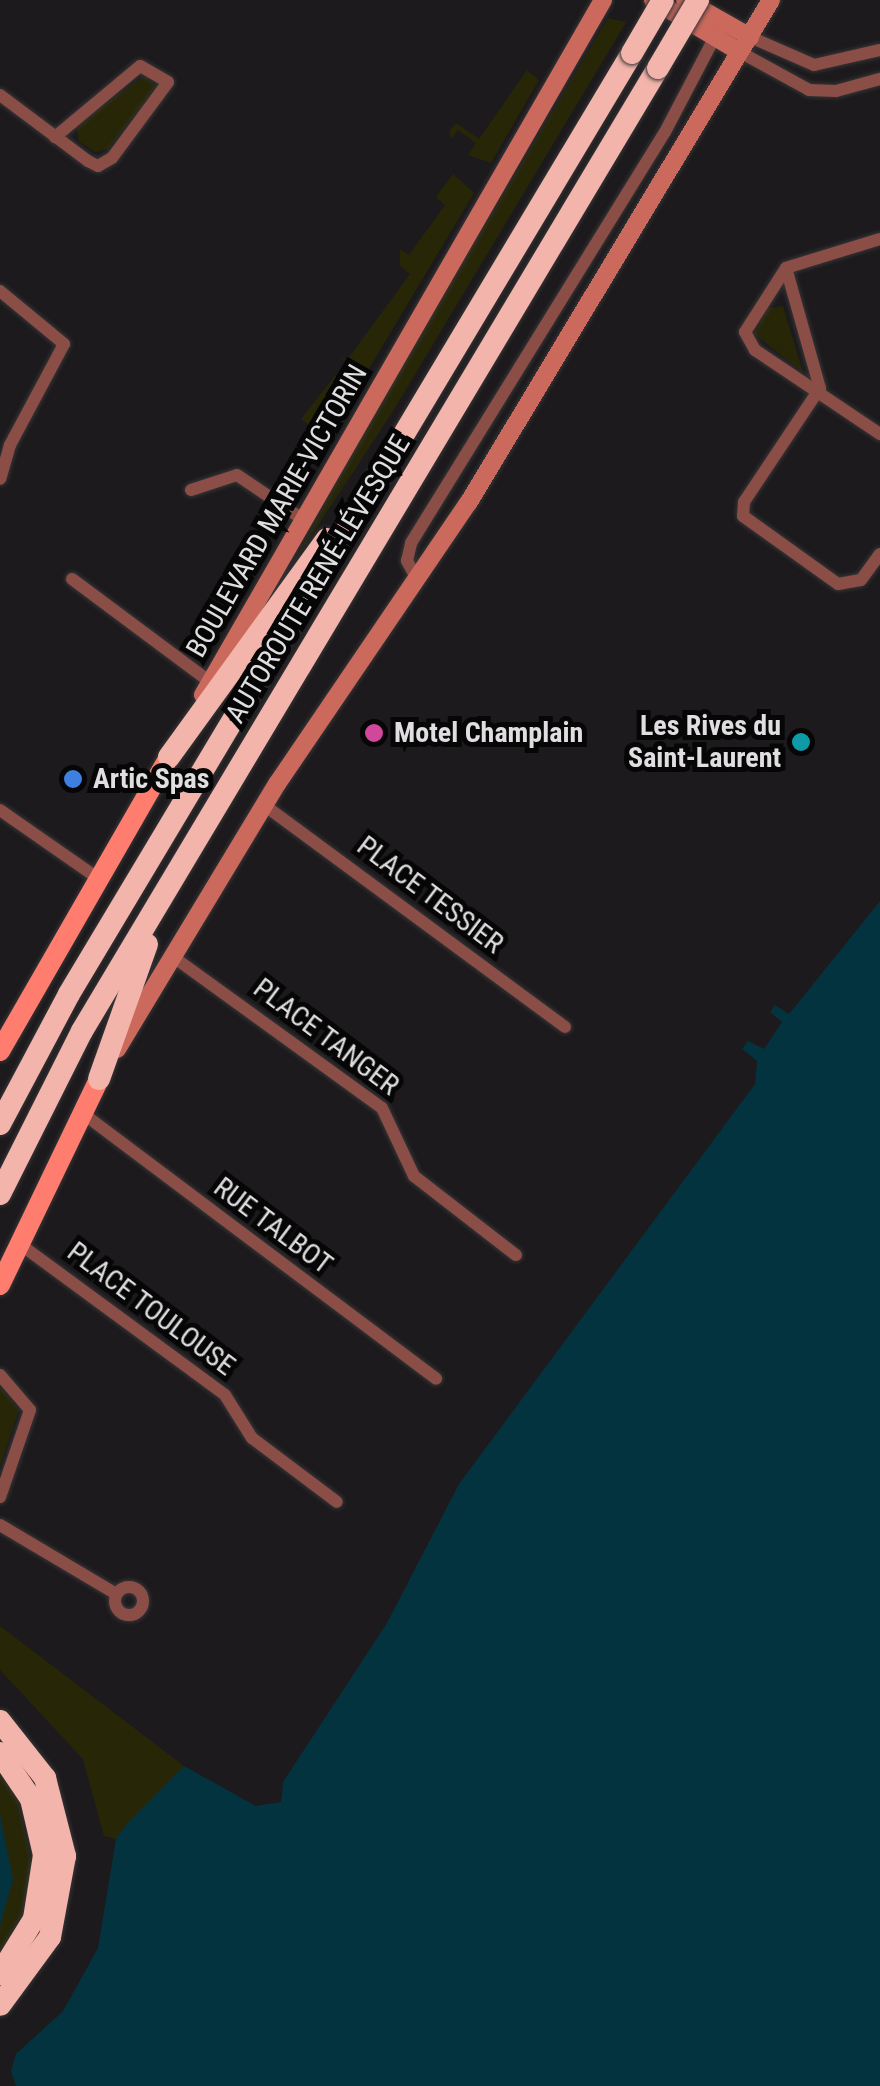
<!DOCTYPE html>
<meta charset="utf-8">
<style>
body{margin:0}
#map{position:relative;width:880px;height:2086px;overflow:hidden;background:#1c1a1c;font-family:"Roboto Condensed",sans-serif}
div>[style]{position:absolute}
.green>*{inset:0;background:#272708}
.water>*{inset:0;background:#03333e}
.roads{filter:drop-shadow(0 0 2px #373537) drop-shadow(0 0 2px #373537)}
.minor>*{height:12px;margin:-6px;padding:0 6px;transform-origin:6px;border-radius:6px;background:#8b4e46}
.minor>.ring{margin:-6px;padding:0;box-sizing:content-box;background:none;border:12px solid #8b4e46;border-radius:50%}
.secondary>*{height:18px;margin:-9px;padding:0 9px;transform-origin:9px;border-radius:9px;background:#cc695d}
.primary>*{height:20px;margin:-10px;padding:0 10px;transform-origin:10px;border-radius:10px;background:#fe7d6f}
.motorway>*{height:22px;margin:-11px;padding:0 11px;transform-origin:11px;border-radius:11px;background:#f3b4ab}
.bridges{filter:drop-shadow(0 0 2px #373537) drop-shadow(0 0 2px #373537)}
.motorway-bridge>*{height:22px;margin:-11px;padding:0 11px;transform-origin:11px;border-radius:11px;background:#f3b4ab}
.dots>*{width:28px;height:28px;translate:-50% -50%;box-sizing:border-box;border:5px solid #060606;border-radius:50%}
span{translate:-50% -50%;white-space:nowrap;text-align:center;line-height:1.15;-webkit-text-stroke:10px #060606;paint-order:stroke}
.street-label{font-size:28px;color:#e0dee0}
.poi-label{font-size:28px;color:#e0dee0;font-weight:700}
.right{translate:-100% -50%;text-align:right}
.left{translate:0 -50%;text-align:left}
</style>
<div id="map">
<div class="green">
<div style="clip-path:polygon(608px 18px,626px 22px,393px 411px,293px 564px,365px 428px)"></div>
<div style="clip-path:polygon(527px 70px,539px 80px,491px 163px,468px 155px,476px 143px,458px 130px,451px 139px,449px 131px,456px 123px,479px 139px)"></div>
<div style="clip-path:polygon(145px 75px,156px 87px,108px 149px,95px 152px,79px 141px,76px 126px)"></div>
<div style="clip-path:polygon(453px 174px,474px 193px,365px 375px,337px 355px,347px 360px,410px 274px,400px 266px,400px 249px,409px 255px,445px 205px,436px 197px)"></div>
<div style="clip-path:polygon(783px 306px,803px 372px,754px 334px,768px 308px)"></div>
<div style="clip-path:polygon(337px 373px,359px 393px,330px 441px,301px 419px)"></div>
<div style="clip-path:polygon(0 1386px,19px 1410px,0 1466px)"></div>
<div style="clip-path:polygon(0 1626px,184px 1766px,116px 1839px,104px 1836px,83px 1759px,0 1670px)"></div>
<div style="clip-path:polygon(0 1772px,18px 1799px,33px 1870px,23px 1925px,0 1960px)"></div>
</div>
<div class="water">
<div style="clip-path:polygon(880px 901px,880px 2086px,16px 2086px,11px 2071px,16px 2054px,63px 2011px,98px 1948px,116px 1839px,125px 1826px,184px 1766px,256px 1806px,281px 1802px,283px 1782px,387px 1623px,459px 1484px,755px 1084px,757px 1061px,742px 1049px,748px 1041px,764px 1049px,782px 1022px,770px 1012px,775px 1005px,789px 1014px)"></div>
<div style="clip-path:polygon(0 1815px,13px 1879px,0 1926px)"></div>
</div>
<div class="roads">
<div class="minor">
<div style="left:750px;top:37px;width:70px;rotate:23.6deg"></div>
<div style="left:814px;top:65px;width:68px;rotate:-12.8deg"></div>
<div style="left:740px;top:52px;width:79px;rotate:28.8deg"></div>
<div style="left:809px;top:90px;width:27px;rotate:2deg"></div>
<div style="left:836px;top:91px;width:46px;rotate:-15.3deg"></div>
<div style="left:0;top:95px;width:110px;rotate:36.9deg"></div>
<div style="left:88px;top:161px;width:11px;rotate:27deg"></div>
<div style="left:98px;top:166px;width:16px;rotate:-30deg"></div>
<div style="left:112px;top:158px;width:94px;rotate:-53.6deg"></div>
<div style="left:168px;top:82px;width:32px;rotate:-150deg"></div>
<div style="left:140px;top:66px;width:111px;rotate:140.1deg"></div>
<div style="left:880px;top:239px;width:98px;rotate:162.9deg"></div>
<div style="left:786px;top:268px;width:76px;rotate:122.6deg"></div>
<div style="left:745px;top:332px;width:21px;rotate:61deg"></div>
<div style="left:755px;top:350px;width:151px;rotate:33.9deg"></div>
<div style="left:786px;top:268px;width:125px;rotate:74.2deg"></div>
<div style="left:820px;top:388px;width:137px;rotate:123.7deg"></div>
<div style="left:744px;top:502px;width:14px;rotate:94deg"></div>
<div style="left:743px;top:516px;width:117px;rotate:35.6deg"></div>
<div style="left:838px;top:584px;width:23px;rotate:-10deg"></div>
<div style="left:861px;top:580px;width:32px;rotate:-54deg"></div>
<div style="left:0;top:291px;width:83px;rotate:39.6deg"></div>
<div style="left:64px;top:344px;width:115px;rotate:118.1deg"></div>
<div style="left:10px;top:445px;width:35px;rotate:106deg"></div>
<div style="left:191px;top:490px;width:48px;rotate:-18.1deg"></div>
<div style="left:237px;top:475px;width:81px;rotate:33.9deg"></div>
<div style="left:72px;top:579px;width:172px;rotate:36.7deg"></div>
<div style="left:417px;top:579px;width:21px;rotate:-119deg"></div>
<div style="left:407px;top:561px;width:18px;rotate:-77deg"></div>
<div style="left:411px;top:543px;width:483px;rotate:-58.3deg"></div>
<div style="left:665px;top:132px;width:112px;rotate:-62.3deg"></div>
<div style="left:264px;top:805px;width:374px;rotate:36.4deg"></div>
<div style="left:0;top:810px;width:121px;rotate:34.9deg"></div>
<div style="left:172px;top:956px;width:259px;rotate:35.9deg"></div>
<div style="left:382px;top:1108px;width:75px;rotate:64.8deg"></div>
<div style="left:414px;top:1176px;width:129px;rotate:37.8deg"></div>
<div style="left:81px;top:1112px;width:444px;rotate:36.9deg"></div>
<div style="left:17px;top:1242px;width:258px;rotate:36.3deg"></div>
<div style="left:225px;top:1395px;width:51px;rotate:57.9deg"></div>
<div style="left:252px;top:1438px;width:106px;rotate:37deg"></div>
<div style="left:0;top:1375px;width:46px;rotate:49.4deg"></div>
<div style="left:30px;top:1410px;width:92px;rotate:109deg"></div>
<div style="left:0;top:1525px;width:135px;rotate:30.7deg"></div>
<div class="ring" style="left:115px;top:1587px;width:16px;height:16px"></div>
</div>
<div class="secondary">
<div style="left:653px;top:0;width:101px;rotate:30.9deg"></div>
<div style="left:685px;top:0;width:75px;rotate:29.6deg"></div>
<div style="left:203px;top:695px;width:802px;rotate:-60.08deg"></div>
<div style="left:117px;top:1049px;width:310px;rotate:-58.9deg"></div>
<div style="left:277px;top:784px;width:341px;rotate:-55.8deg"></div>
<div style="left:469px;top:502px;width:586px;rotate:-58.97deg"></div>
</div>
<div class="primary">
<div style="left:0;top:1051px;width:339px;rotate:-60.1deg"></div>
<div style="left:0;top:1285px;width:229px;rotate:-64.3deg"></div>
</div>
<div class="motorway">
<div style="left:169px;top:757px;width:269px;rotate:-54.1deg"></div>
<div style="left:99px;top:1079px;width:143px;rotate:-70.4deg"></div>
<div style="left:0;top:1124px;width:147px;rotate:-62deg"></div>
<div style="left:69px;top:994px;width:1097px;rotate:-59.11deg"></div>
<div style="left:0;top:1194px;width:182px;rotate:-63.3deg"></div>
<div style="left:82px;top:1031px;width:1122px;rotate:-59.12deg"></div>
<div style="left:0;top:1721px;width:73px;rotate:51.7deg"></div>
<div style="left:45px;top:1778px;width:81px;rotate:75.6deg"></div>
<div style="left:65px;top:1856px;width:82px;rotate:100.5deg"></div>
<div style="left:50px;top:1937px;width:84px;rotate:126.3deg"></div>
<div style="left:0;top:1753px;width:55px;rotate:56deg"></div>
<div style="left:31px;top:1799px;width:57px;rotate:76.9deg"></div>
<div style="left:44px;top:1855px;width:65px;rotate:98.9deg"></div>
<div style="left:34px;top:1919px;width:65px;rotate:121.7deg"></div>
</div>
</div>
<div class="bridges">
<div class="motorway-bridge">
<div style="left:632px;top:53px;width:61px;rotate:-59.7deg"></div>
<div style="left:658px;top:68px;width:79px;rotate:-59.5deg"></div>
</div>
</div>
<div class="dots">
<div style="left:374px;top:733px;background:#d1479c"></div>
<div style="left:801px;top:742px;background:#0f9aa8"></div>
<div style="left:73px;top:779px;background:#3f7fe0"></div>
</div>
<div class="street-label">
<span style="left:277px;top:511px;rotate:-60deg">BOULEVARD MARIE-VICTORIN</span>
<span style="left:318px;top:579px;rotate:-59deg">AUTOROUTE RENÉ-LÉVESQUE</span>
<span style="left:430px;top:895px;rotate:37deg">PLACE TESSIER</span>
<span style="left:326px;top:1037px;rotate:37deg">PLACE TANGER</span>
<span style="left:273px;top:1226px;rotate:37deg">RUE TALBOT</span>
<span style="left:151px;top:1309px;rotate:37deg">PLACE TOULOUSE</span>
</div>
<div class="poi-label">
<span class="right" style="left:781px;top:742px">Les Rives du<br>Saint-Laurent</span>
<span class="left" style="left:394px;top:733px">Motel Champlain</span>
<span class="left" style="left:93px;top:779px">Artic Spas</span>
</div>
</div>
